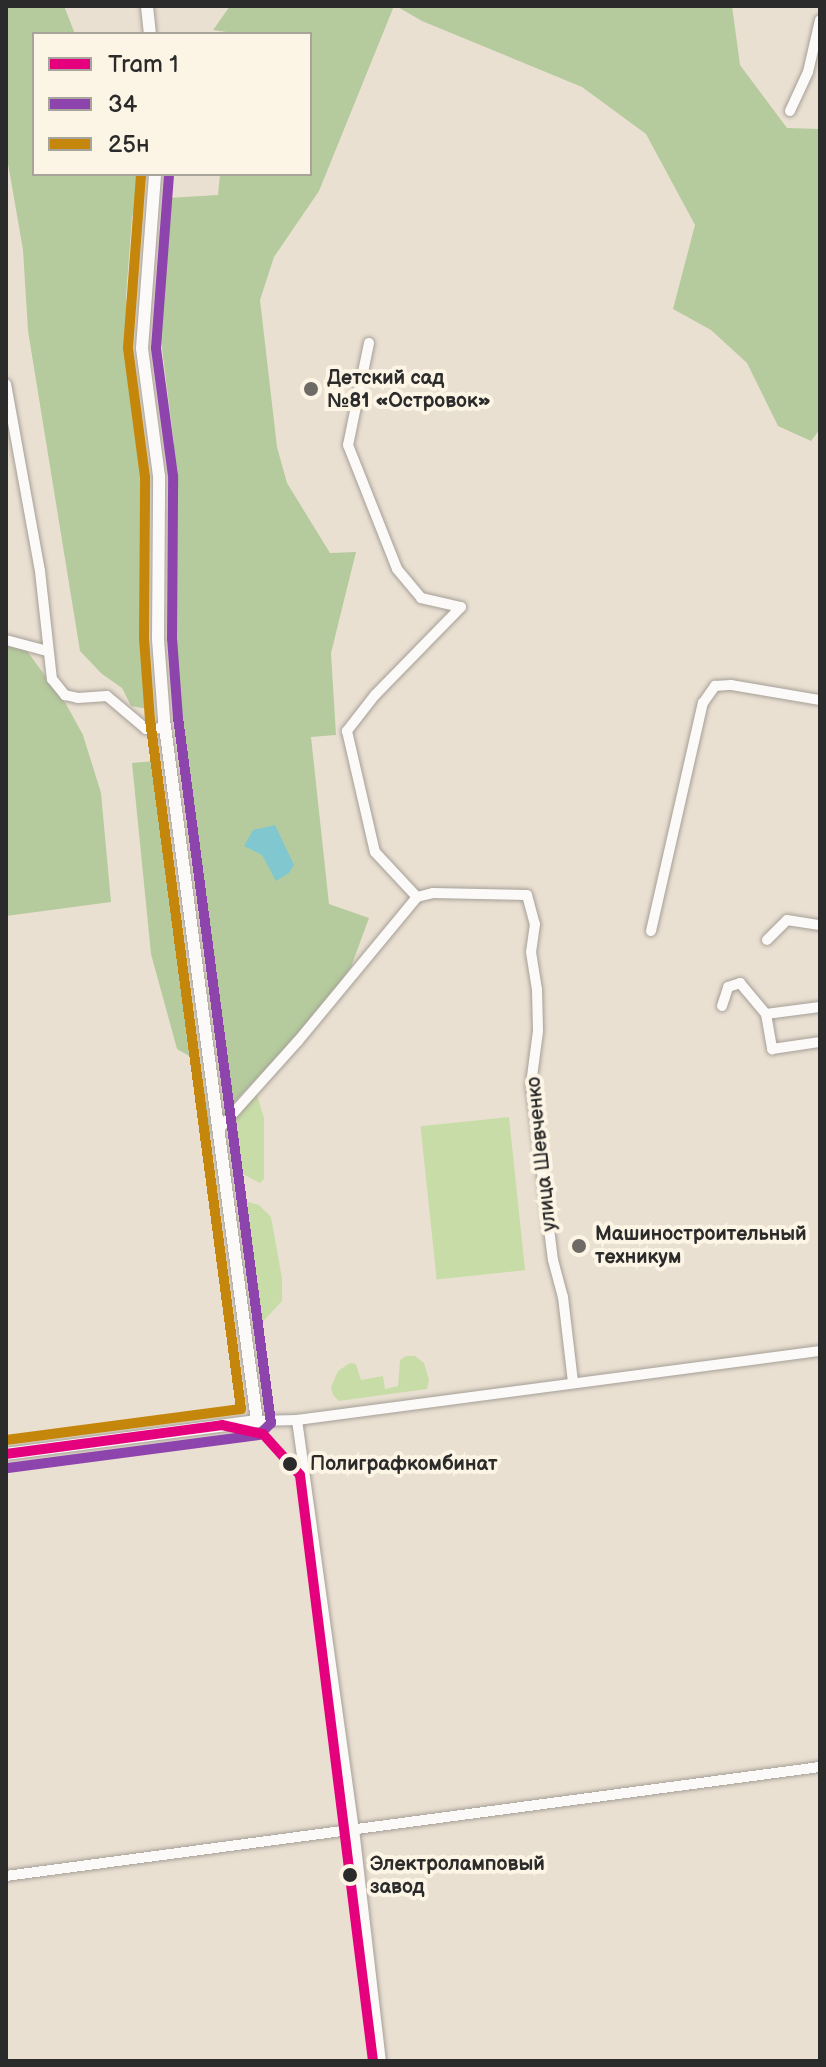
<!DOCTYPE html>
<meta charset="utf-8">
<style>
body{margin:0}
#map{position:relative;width:826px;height:2067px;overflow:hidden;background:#eae0d2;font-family:"Balsamiq Sans",sans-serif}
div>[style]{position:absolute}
.green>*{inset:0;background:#c8dca8;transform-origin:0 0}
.forest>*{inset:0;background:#b5cb9d}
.water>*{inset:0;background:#80c7d0}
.roads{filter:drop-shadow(0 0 2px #a59f97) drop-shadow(0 0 2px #a59f97)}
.minor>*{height:10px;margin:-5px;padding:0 5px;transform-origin:5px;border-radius:5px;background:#fcfaf8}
.major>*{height:12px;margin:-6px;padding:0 6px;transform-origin:6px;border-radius:6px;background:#fcfaf8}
.bus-1>*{height:10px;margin:-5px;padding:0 5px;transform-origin:5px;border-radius:5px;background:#8e44ad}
.bus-2>*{height:10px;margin:-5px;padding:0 5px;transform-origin:5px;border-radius:5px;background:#c4870b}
.tram-1>*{height:10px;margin:-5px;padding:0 5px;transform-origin:5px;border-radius:5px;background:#e5007d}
.dots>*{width:22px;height:22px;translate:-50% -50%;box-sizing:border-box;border:4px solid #fcf5e5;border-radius:50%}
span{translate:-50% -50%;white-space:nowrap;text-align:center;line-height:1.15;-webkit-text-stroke:8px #fcf5e5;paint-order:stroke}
.poi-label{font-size:20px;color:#2b2b2b;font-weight:700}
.left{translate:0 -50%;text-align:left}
.street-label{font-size:20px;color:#2b2b2b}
.stop-label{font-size:20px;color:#2b2b2b;font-weight:700}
.frame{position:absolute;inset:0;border:8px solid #2b2b2b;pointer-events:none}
.legend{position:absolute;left:32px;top:32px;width:280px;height:144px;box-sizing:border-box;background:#fcf5e5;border:2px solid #a8a49b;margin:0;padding:10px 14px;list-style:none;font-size:24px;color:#2b2b2b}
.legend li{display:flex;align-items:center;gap:16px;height:40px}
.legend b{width:40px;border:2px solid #a8a49b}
</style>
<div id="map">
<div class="green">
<div style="clip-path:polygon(256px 1092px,264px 1118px,264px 1179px,260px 1183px,237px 1171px,235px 1121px)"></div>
<div style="left:509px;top:1117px;width:154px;height:89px;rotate:84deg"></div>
<div style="clip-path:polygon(241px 1200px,259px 1205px,271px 1217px,282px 1278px,282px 1301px,259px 1326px)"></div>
<div style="clip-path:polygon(406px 1356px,415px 1356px,424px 1363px,429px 1380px,427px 1389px,339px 1401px,333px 1395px,331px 1387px,338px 1371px,350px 1363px,356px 1364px,361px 1380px,383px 1376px,385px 1389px,398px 1386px,400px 1360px)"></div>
</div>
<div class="forest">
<div style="clip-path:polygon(6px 6px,64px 6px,75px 34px,34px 34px,34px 174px,147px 176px,132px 217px,126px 297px,146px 511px,148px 709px,131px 706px,122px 688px,102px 674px,80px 651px,28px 331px,23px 250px,6px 152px)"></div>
<div style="clip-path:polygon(230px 6px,394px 6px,319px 191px,274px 257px,260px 300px,277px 447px,287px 483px,330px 553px,356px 552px,331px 653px,336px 735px,311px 737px,329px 904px,369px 918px,351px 967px,318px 1013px,226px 1111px,175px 694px,174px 444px,158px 317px,168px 198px,218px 195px,220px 174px,310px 174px,310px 34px,240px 34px,213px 30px)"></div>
<div style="clip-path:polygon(396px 6px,732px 6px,740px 65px,787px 128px,820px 129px,820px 429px,811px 441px,778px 426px,747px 363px,711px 330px,673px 309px,695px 225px,646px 134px,582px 87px,422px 21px)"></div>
<div style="clip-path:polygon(6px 645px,24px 647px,66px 704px,83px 735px,101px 793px,111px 902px,6px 916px)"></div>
<div style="clip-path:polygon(154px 761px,211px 1134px,202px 1130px,191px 1057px,177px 1049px,151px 954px,132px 763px)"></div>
</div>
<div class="water">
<div style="clip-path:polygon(275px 825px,294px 865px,289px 873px,276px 881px,262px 855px,244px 846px,253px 830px)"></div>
</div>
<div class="roads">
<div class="minor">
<div style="left:790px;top:111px;width:43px;rotate:-65.2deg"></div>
<div style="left:808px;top:72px;width:53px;rotate:-77deg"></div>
<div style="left:369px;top:343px;width:104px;rotate:101.6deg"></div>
<div style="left:348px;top:445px;width:133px;rotate:68.4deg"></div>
<div style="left:397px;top:569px;width:38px;rotate:50deg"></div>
<div style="left:421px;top:598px;width:41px;rotate:12.7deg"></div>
<div style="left:461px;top:607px;width:123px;rotate:134.3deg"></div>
<div style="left:375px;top:695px;width:46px;rotate:127.9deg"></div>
<div style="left:347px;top:731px;width:124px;rotate:77deg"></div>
<div style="left:375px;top:852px;width:62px;rotate:47deg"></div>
<div style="left:6px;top:384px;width:190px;rotate:79.7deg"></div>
<div style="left:40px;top:571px;width:109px;rotate:83.7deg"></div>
<div style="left:52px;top:679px;width:21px;rotate:51deg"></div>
<div style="left:65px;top:695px;width:13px;rotate:13deg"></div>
<div style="left:78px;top:698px;width:29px;rotate:-4deg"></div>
<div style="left:107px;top:696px;width:51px;rotate:40.2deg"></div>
<div style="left:146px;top:729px;width:19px;rotate:-3deg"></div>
<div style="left:6px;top:640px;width:42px;rotate:15deg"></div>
<div style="left:417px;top:897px;width:16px;rotate:-14deg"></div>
<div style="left:433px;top:893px;width:94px;rotate:1.2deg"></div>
<div style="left:527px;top:895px;width:30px;rotate:75deg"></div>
<div style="left:535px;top:924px;width:28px;rotate:98deg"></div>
<div style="left:531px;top:952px;width:37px;rotate:81deg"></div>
<div style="left:537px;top:989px;width:42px;rotate:88.6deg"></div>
<div style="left:538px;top:1031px;width:53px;rotate:97.5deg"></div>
<div style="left:531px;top:1084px;width:177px;rotate:82.9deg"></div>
<div style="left:553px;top:1260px;width:38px;rotate:75deg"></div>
<div style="left:563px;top:1297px;width:86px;rotate:83.3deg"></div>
<div style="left:651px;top:931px;width:234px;rotate:-77.2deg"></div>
<div style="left:703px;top:703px;width:21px;rotate:-55deg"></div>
<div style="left:715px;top:686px;width:16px;rotate:-4deg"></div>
<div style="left:731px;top:685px;width:90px;rotate:9.6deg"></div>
<div style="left:767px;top:940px;width:28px;rotate:-45deg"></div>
<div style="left:787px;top:920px;width:33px;rotate:9deg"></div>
<div style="left:722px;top:1006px;width:20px;rotate:-72deg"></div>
<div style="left:728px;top:987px;width:13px;rotate:-18deg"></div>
<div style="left:740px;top:983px;width:40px;rotate:50deg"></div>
<div style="left:766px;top:1014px;width:54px;rotate:-7.4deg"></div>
<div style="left:766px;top:1014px;width:36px;rotate:80deg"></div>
<div style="left:772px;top:1049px;width:49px;rotate:-8.3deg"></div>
<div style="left:219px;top:1129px;width:118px;rotate:-48.1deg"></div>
<div style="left:298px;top:1041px;width:187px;rotate:-50.4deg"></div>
<div style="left:297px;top:1420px;width:413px;rotate:82.1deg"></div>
<div style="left:354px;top:1829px;width:234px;rotate:83.4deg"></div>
<div style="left:257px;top:1421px;width:40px;rotate:-1.4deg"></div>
<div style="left:297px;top:1420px;width:528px;rotate:-7.52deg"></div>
<div style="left:6px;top:1876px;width:821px;rotate:-7.63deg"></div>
</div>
<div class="major">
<div style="left:147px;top:6px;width:28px;rotate:84deg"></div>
<div style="left:6px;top:1454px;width:253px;rotate:-7.5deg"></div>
<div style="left:257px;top:1421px;width:708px;rotate:-97.55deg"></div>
<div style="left:164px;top:719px;width:80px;rotate:-94.3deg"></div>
<div style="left:158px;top:639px;width:163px;rotate:-89.6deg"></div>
<div style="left:159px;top:476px;width:129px;rotate:-97.6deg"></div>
<div style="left:142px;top:348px;width:174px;rotate:-85.7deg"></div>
</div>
</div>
<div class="bus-1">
<div style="left:8px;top:1468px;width:253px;rotate:-7.5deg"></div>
<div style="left:259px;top:1435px;width:17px;rotate:-45deg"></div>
<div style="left:271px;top:1423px;width:711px;rotate:-97.51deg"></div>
<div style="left:178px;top:718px;width:79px;rotate:-94.3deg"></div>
<div style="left:172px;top:639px;width:163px;rotate:-89.6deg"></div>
<div style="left:173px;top:476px;width:129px;rotate:-97.6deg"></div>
<div style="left:156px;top:348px;width:173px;rotate:-85.7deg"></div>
</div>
<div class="bus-2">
<div style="left:6px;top:1440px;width:237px;rotate:-7.5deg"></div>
<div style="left:241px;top:1409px;width:695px;rotate:-97.52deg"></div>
<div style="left:150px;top:720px;width:81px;rotate:-94.2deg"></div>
<div style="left:144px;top:639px;width:162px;rotate:-89.6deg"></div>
<div style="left:145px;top:477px;width:130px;rotate:-97.5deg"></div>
<div style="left:128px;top:348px;width:174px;rotate:-85.7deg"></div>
</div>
<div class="tram-1">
<div style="left:6px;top:1454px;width:218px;rotate:-7.6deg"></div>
<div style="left:222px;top:1425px;width:42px;rotate:12.4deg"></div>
<div style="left:263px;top:1434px;width:55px;rotate:47.9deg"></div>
<div style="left:300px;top:1475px;width:591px;rotate:82.9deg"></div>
</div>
<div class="dots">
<div style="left:311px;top:389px;background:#6e6a65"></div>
<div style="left:579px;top:1246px;background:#6e6a65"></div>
<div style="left:290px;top:1464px;background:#2b2b2b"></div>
<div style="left:350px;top:1875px;background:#2b2b2b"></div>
</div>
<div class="poi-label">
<span class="left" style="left:327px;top:390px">Детский сад<br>№81 «Островок»</span>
<span class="left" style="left:595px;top:1246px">Машиностроительный<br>техникум</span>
</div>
<div class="street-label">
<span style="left:542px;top:1154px;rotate:-96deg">улица Шевченко</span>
</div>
<div class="stop-label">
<span class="left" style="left:310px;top:1464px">Полиграфкомбинат</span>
<span class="left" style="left:370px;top:1876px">Электроламповый<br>завод</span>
</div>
<div class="frame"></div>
<ul class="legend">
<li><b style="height:10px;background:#e5007d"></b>Tram 1</li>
<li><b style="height:10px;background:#8e44ad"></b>34</li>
<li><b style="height:10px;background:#c4870b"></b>25н</li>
</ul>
</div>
